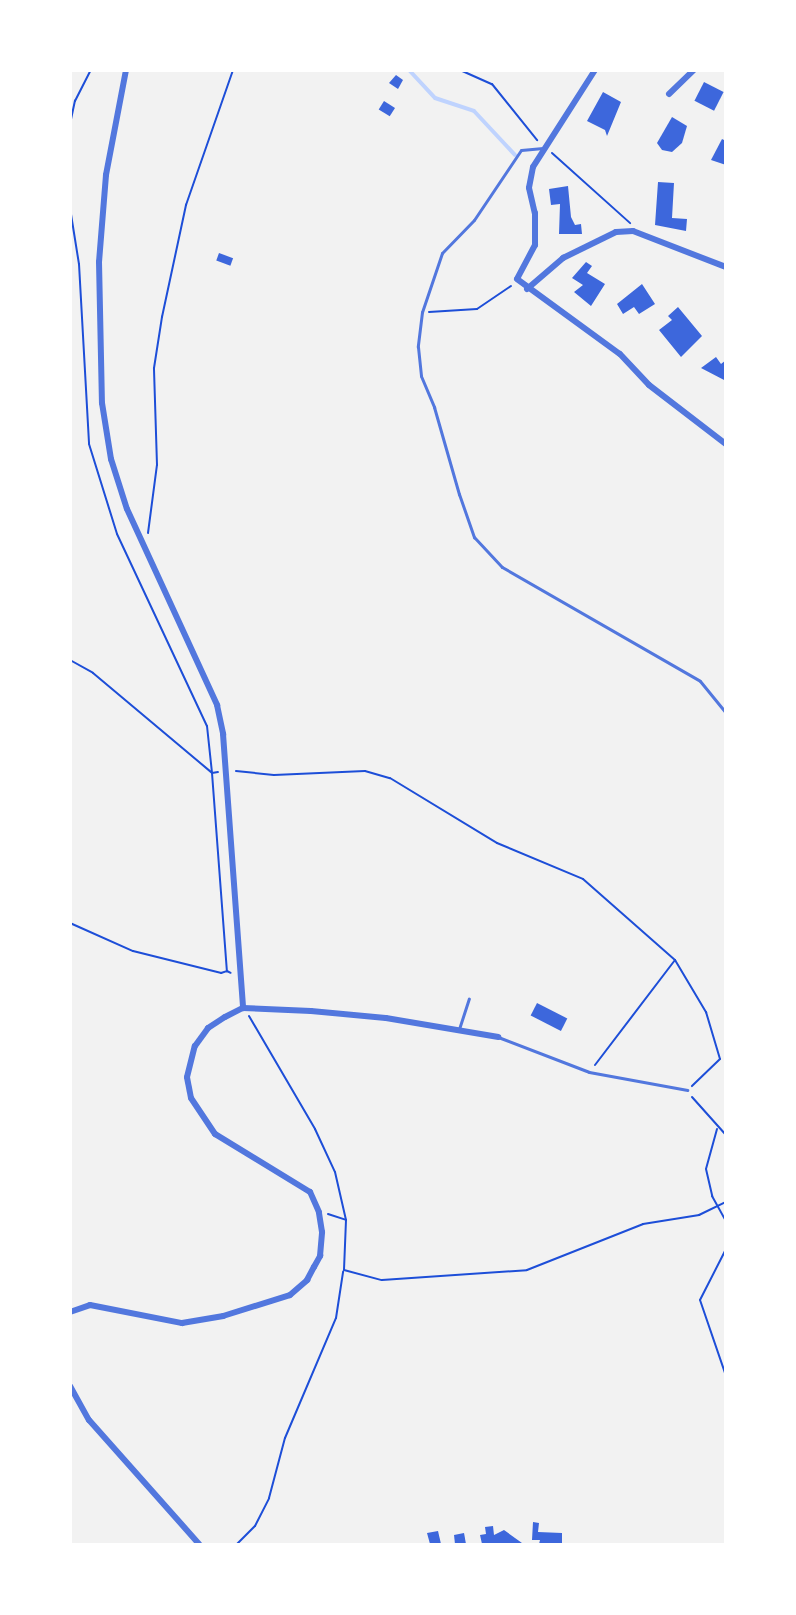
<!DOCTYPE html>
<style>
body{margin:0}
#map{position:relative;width:796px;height:1615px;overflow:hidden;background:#f2f2f2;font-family:Arial,sans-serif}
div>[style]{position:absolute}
.stream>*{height:4px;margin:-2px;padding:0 2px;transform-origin:2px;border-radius:2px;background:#bfd3fe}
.building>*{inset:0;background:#3d67dc;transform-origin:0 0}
.path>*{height:2px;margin:-1px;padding:0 1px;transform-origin:1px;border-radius:1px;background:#1d4ed8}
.service>*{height:3px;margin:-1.5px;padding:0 1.5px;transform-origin:1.5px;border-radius:1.5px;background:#5277de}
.minor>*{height:6px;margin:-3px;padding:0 3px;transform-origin:3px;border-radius:3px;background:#5277de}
span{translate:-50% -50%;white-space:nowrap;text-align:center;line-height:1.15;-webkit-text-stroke:4.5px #fff;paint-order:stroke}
.frame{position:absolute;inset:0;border:72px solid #fff;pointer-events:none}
</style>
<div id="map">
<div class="stream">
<div style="left:409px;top:70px;width:38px;rotate:47deg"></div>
<div style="left:435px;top:98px;width:41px;rotate:18.4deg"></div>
<div style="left:474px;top:111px;width:60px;rotate:47deg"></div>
</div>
<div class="building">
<div style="clip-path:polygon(396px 75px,403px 80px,398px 89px,389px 83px)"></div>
<div style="left:704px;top:82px;width:22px;height:21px;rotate:27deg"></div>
<div style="clip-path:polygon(603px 92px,621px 102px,607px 136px,605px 130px,587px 121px)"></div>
<div style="left:384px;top:101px;width:13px;height:10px;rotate:32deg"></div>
<div style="clip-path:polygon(672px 117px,687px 126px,682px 143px,672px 152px,662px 150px,657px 143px)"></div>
<div style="clip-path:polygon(722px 139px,726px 141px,726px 165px,711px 160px)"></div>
<div style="clip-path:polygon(658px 182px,674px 183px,672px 218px,687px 219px,686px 231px,655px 225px)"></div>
<div style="clip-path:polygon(568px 186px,571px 217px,575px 225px,581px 224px,582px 234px,559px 234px,560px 204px,551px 205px,549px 189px)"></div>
<div style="left:219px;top:253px;width:15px;height:8px;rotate:20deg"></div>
<div style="clip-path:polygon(586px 262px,592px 266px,587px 273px,605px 284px,591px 306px,574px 292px,583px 285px,572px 278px)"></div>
<div style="clip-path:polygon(642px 284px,655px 304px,639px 314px,634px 307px,623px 314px,617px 304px)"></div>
<div style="clip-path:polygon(678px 307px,702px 336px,681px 357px,659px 330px,672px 320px,668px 316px)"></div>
<div style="clip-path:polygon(716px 357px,721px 364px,726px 360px,726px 381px,701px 368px)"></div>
<div style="left:537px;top:1003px;width:34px;height:14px;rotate:27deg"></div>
<div style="clip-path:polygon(533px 1522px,539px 1523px,538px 1532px,562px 1533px,562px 1544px,539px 1544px,540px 1540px,532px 1540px)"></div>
<div style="clip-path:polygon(493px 1526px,494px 1535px,504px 1530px,522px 1543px,482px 1544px,480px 1535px,486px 1534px,485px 1527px)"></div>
<div style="clip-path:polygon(438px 1531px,441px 1544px,430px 1544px,427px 1533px)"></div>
<div style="clip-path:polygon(464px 1533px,466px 1544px,455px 1544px,454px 1535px)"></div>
</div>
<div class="path">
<div style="left:460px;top:70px;width:35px;rotate:24deg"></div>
<div style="left:492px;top:84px;width:72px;rotate:51.2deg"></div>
<div style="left:70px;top:124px;width:24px;rotate:-78deg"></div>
<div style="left:75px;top:101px;width:35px;rotate:-63deg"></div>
<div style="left:552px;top:153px;width:105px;rotate:41.9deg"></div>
<div style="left:70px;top:208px;width:57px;rotate:80.9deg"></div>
<div style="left:79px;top:264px;width:180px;rotate:86.8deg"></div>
<div style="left:89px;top:444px;width:94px;rotate:72.7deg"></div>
<div style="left:117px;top:534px;width:212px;rotate:64.9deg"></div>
<div style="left:207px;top:726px;width:47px;rotate:83.9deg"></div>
<div style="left:212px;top:773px;width:6px;rotate:-9deg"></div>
<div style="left:429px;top:312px;width:48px;rotate:-3.6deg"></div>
<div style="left:477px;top:309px;width:41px;rotate:-34.1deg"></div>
<div style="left:148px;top:533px;width:69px;rotate:-82.5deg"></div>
<div style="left:157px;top:465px;width:97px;rotate:-91.8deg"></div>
<div style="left:154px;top:368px;width:52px;rotate:-81.1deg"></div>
<div style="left:162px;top:317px;width:115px;rotate:-77.9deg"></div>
<div style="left:186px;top:205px;width:143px;rotate:-70.8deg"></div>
<div style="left:70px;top:660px;width:26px;rotate:29deg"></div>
<div style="left:93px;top:673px;width:155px;rotate:40deg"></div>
<div style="left:212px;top:773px;width:199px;rotate:85.7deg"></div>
<div style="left:227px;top:971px;width:4px;rotate:27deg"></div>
<div style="left:236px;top:771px;width:38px;rotate:6deg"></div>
<div style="left:274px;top:775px;width:91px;rotate:-2.5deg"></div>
<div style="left:365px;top:771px;width:26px;rotate:16deg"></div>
<div style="left:390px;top:778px;width:125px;rotate:31.3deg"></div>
<div style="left:497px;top:843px;width:93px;rotate:22.7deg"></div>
<div style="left:583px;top:879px;width:123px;rotate:41.4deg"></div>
<div style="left:675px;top:960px;width:61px;rotate:59.2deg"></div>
<div style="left:706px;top:1012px;width:49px;rotate:73.4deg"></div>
<div style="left:720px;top:1059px;width:39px;rotate:136deg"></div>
<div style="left:70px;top:923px;width:69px;rotate:24deg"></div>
<div style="left:133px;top:951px;width:91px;rotate:14deg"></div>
<div style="left:221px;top:973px;width:6px;rotate:-18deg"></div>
<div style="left:249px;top:1016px;width:131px;rotate:59.7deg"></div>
<div style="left:315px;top:1129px;width:47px;rotate:65.1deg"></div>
<div style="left:335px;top:1172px;width:49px;rotate:77.1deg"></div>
<div style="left:595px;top:1065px;width:132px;rotate:-52.7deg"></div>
<div style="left:692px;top:1097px;width:51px;rotate:48.2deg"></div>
<div style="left:717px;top:1129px;width:41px;rotate:105.4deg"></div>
<div style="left:706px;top:1169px;width:28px;rotate:77deg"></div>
<div style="left:712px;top:1196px;width:29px;rotate:61deg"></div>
<div style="left:328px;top:1214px;width:19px;rotate:18deg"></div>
<div style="left:346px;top:1220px;width:50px;rotate:92.3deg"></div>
<div style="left:344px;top:1270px;width:39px;rotate:15deg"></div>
<div style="left:382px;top:1280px;width:145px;rotate:-3.9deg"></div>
<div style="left:527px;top:1270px;width:125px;rotate:-21.6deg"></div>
<div style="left:643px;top:1224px;width:57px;rotate:-9.1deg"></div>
<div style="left:699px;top:1215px;width:30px;rotate:-26deg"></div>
<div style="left:726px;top:1249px;width:57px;rotate:117deg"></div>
<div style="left:700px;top:1300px;width:80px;rotate:71.1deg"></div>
<div style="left:237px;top:1544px;width:25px;rotate:-45deg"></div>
<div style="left:255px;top:1526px;width:31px;rotate:-63deg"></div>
<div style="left:269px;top:1498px;width:62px;rotate:-75.1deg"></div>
<div style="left:285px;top:1438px;width:130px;rotate:-67deg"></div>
<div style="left:336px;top:1318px;width:47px;rotate:-81.3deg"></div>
</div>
<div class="service">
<div style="left:543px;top:148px;width:22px;rotate:175deg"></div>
<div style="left:521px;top:150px;width:84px;rotate:123.9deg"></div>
<div style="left:474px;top:220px;width:46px;rotate:134.1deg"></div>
<div style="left:442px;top:253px;width:62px;rotate:108.7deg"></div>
<div style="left:422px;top:312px;width:35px;rotate:97deg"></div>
<div style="left:418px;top:347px;width:29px;rotate:84deg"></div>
<div style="left:421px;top:376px;width:34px;rotate:67deg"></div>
<div style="left:434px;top:407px;width:91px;rotate:74deg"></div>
<div style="left:459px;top:494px;width:46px;rotate:70.8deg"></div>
<div style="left:474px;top:537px;width:41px;rotate:47deg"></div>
<div style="left:502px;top:567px;width:228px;rotate:29.9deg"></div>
<div style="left:700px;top:681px;width:41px;rotate:50.9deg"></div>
<div style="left:459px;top:1029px;width:32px;rotate:-72deg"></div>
<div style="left:498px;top:1037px;width:97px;rotate:21deg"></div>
<div style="left:589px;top:1072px;width:100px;rotate:10.4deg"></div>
</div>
<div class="minor">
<div style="left:126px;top:70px;width:107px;rotate:100.8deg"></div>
<div style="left:106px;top:175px;width:87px;rotate:94.6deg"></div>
<div style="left:99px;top:262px;width:141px;rotate:88.8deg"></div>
<div style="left:102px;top:403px;width:57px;rotate:80.9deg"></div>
<div style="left:111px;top:459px;width:52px;rotate:72.3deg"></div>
<div style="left:127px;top:509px;width:216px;rotate:65.3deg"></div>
<div style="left:217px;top:705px;width:30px;rotate:78deg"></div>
<div style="left:223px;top:734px;width:275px;rotate:85.8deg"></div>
<div style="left:595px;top:70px;width:115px;rotate:122.6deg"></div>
<div style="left:533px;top:167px;width:21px;rotate:101deg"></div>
<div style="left:529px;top:188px;width:26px;rotate:77deg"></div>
<div style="left:535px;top:213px;width:32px;rotate:90deg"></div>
<div style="left:535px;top:245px;width:38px;rotate:118deg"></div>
<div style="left:517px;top:279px;width:127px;rotate:36.1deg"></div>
<div style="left:620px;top:354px;width:42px;rotate:46.9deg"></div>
<div style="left:649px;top:385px;width:97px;rotate:37.5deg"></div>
<div style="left:669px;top:94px;width:35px;rotate:-44deg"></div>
<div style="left:527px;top:289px;width:48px;rotate:-40.7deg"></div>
<div style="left:563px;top:258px;width:59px;rotate:-26.1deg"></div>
<div style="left:616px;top:232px;width:17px;rotate:-3deg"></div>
<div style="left:633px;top:231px;width:100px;rotate:21.2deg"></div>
<div style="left:70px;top:1312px;width:21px;rotate:-19deg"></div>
<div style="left:90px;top:1305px;width:94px;rotate:11.1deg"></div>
<div style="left:182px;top:1323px;width:42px;rotate:-9.7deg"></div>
<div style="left:223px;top:1316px;width:70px;rotate:-17.4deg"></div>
<div style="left:290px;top:1295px;width:23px;rotate:-41deg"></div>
<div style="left:307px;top:1280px;width:15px;rotate:-62deg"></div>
<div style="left:314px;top:1267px;width:13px;rotate:-61deg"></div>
<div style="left:320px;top:1256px;width:24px;rotate:-85deg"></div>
<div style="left:322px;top:1232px;width:20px;rotate:-99deg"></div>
<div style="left:319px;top:1212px;width:22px;rotate:-114deg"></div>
<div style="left:310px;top:1192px;width:111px;rotate:-148.6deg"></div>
<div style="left:215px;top:1134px;width:43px;rotate:-123.7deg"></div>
<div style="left:191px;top:1098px;width:21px;rotate:-101deg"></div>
<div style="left:187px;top:1077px;width:32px;rotate:-76deg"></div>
<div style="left:195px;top:1046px;width:22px;rotate:-54deg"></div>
<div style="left:208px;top:1028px;width:20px;rotate:-33deg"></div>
<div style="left:225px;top:1017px;width:20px;rotate:-27deg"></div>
<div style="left:243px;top:1008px;width:68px;rotate:2.5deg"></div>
<div style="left:311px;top:1011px;width:75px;rotate:5.3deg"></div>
<div style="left:386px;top:1018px;width:114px;rotate:9.6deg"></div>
<div style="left:70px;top:1386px;width:39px;rotate:61deg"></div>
<div style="left:89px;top:1420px;width:166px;rotate:48.4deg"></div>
</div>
<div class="frame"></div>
</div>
